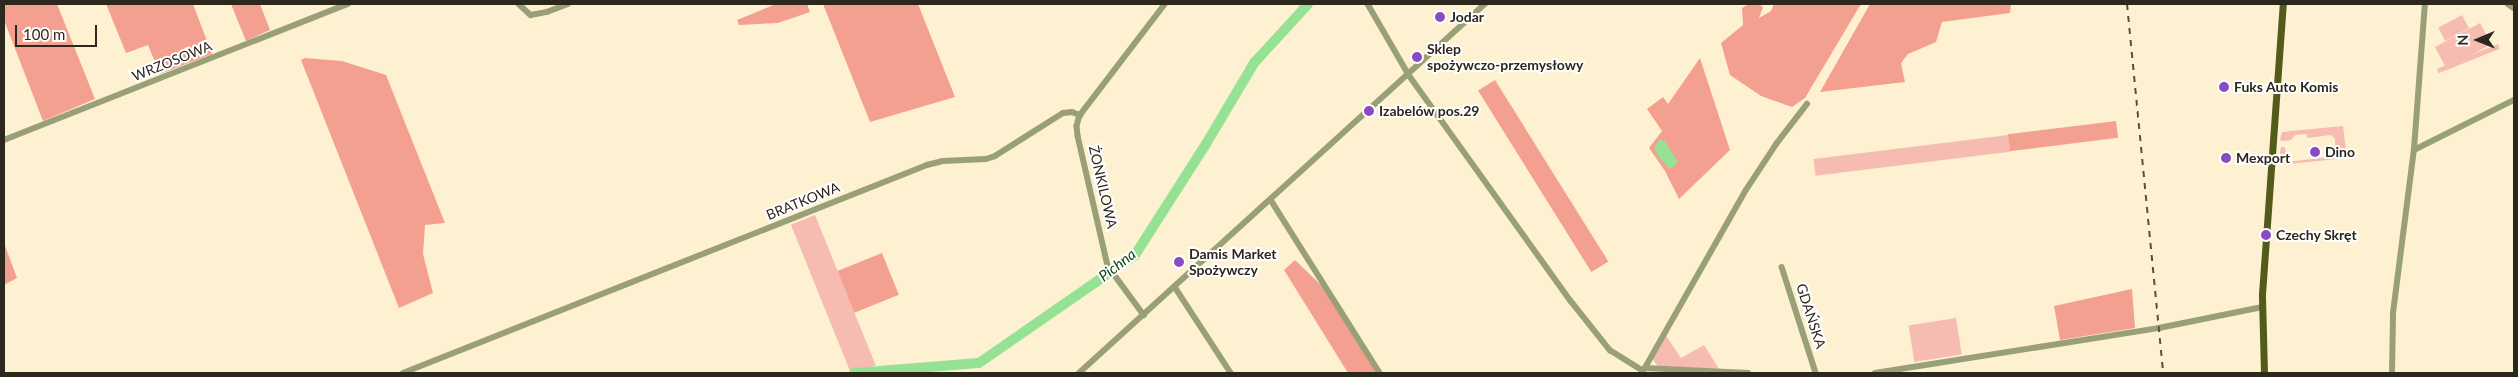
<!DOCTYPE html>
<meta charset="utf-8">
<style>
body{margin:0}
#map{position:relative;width:2518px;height:377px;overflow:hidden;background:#fef1d1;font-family:Lato,sans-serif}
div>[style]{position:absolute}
.green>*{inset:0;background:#f6bcb1;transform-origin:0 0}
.forest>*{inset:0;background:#f4a090;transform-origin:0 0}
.water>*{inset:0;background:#95e295}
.river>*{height:10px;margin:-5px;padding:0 5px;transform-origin:5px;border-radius:5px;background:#95e295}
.minor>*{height:5.5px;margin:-2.75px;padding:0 2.75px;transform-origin:2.75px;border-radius:2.75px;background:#99a077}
.major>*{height:7px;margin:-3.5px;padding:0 3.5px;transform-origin:3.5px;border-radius:3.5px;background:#535b1a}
.rail>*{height:2px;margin-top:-1px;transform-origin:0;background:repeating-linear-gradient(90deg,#575041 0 6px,transparent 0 12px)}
.dots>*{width:14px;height:14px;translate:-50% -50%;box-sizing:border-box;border:2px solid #fff;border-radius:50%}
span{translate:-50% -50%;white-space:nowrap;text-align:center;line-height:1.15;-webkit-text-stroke:4px #fff;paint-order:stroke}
.poi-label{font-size:14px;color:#2d281d;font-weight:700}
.left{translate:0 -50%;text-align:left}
.street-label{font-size:14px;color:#2d281d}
.water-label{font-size:15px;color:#073f0e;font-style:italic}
.frame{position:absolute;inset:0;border:5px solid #2d281d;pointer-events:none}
.north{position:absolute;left:2453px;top:15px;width:50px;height:50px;-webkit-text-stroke:4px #fff;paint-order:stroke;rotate:269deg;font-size:14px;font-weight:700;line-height:20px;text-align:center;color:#2d281d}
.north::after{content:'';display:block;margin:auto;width:18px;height:22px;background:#2d281d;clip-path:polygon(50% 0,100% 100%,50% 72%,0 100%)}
.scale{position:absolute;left:15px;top:25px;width:82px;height:22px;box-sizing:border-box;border:2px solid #2d281d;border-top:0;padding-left:6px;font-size:15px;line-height:18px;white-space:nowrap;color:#2d281d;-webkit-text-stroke:4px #fff;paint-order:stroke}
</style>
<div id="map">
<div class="green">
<div style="left:2462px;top:15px;width:15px;height:27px;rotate:62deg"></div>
<div style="left:2480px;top:23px;width:24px;height:51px;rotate:62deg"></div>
<div style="left:2498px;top:44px;width:5px;height:66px;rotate:68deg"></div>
<div style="clip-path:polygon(2343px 126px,2347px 158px,2278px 165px,2281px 147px,2285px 147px,2287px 162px,2336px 156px,2335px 139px,2331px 135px,2307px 138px,2307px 134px,2295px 135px,2291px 140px,2283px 141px,2280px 140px,2282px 132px)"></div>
<div style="left:2008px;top:135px;width:17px;height:196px;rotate:83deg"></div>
<div style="left:815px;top:215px;width:162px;height:26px;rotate:68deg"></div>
<div style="left:1956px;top:318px;width:37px;height:48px;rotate:81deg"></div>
<div style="clip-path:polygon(1665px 334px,1681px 358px,1704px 345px,1719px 369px,1658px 366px,1652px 359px)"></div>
</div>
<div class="forest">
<div style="clip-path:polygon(4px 4px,57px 4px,95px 99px,43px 121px,4px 20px)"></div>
<div style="clip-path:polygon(106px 4px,193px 4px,212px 54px,160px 74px,148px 45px,126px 53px)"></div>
<div style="clip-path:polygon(231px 4px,260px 4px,270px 30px,246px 41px)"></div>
<div style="clip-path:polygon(776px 4px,807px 4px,810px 12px,778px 23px,739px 25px,737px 20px)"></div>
<div style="clip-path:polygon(823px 4px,918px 4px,955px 97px,870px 122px)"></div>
<div style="clip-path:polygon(1749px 4px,1759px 4px,1763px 7px,1759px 18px,1771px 11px,1774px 4px,1861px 4px,1805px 98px,1792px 107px,1761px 96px,1730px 75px,1721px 43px,1743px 25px,1742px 8px)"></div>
<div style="clip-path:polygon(1870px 4px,2011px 4px,2010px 13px,1942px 22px,1936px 42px,1908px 54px,1901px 63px,1905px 82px,1820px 92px)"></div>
<div style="clip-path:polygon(305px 58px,342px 61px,386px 75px,445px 223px,425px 225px,423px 254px,433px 293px,399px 308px,301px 60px)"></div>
<div style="clip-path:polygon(1700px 58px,1730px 150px,1679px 199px,1665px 171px,1649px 148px,1662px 131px,1647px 109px,1663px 97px,1668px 104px)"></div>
<div style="left:1495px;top:80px;width:214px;height:20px;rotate:58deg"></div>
<div style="left:2116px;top:121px;width:17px;height:109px;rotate:83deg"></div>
<div style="clip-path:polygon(4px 243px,17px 278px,4px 285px)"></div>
<div style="left:882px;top:253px;width:45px;height:48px;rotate:68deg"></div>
<div style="clip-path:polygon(1295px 260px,1323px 287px,1377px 373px,1348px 373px,1284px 270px)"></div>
<div style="clip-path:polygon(2132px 289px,2135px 328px,2060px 340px,2054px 306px)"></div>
</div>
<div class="water">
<div style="clip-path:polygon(1660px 139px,1665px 142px,1678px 161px,1672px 168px,1669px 168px,1659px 157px,1654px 148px)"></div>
</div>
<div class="river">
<div style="left:854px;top:373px;width:125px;rotate:-4.6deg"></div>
<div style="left:979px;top:363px;width:190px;rotate:-34.7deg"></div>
<div style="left:1135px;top:255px;width:132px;rotate:-57.4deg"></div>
<div style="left:1206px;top:144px;width:94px;rotate:-59.3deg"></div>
<div style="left:1254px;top:63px;width:80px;rotate:-47.5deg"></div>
</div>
<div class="minor">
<div style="left:519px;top:4px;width:16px;rotate:43deg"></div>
<div style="left:531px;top:15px;width:16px;rotate:-11deg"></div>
<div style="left:547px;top:12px;width:22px;rotate:-21deg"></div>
<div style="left:1368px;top:4px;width:82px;rotate:60deg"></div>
<div style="left:1409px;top:75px;width:278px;rotate:54.4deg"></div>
<div style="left:1571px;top:301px;width:63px;rotate:51.5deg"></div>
<div style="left:1610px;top:350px;width:38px;rotate:32deg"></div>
<div style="left:2508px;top:4px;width:7px;rotate:34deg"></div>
<div style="left:1080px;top:115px;width:11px;rotate:105deg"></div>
<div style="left:1077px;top:126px;width:10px;rotate:84deg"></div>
<div style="left:1078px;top:136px;width:133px;rotate:77deg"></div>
<div style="left:1108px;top:266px;width:61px;rotate:53.7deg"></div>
<div style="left:4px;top:140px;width:370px;rotate:-21.6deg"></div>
<div style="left:2414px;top:150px;width:112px;rotate:-26.6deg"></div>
<div style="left:1271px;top:200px;width:204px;rotate:57.8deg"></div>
<div style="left:1782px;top:267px;width:111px;rotate:72.2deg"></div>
<div style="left:1175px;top:287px;width:103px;rotate:56.9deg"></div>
<div style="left:1645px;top:368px;width:103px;rotate:2.8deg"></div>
<div style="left:403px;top:373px;width:564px;rotate:-21.65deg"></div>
<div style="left:927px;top:165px;width:16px;rotate:-14deg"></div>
<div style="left:943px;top:161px;width:43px;rotate:-2.7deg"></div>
<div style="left:986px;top:159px;width:9px;rotate:-18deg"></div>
<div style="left:995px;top:156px;width:80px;rotate:-32.3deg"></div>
<div style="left:1063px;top:113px;width:9px;rotate:-6deg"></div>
<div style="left:1072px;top:112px;width:9px;rotate:21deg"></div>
<div style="left:1080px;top:115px;width:140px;rotate:-52.6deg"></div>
<div style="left:1079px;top:373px;width:549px;rotate:-42.27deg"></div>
<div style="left:1642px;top:373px;width:210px;rotate:-60.4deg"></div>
<div style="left:1746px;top:190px;width:56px;rotate:-56.6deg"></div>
<div style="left:1777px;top:143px;width:49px;rotate:-52.4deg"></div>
<div style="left:1875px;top:373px;width:288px;rotate:-9deg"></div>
<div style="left:2159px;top:328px;width:105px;rotate:-11.5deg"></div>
<div style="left:2392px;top:373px;width:60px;rotate:-89deg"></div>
<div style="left:2393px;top:313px;width:165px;rotate:-82.7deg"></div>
<div style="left:2414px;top:149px;width:145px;rotate:-85.7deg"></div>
</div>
<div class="major">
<div style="left:2264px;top:373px;width:79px;rotate:-91.5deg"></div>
<div style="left:2262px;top:294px;width:291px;rotate:-85.9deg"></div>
</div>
<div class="rail">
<div style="left:2127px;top:4px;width:371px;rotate:84.4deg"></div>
</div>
<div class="dots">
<div style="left:1440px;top:17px;background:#8a4bc0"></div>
<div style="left:1417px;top:57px;background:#8a4bc0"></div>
<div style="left:2224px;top:87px;background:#8a4bc0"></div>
<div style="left:1369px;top:111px;background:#8a4bc0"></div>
<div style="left:2315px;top:152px;background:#8a4bc0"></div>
<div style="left:2226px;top:158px;background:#8a4bc0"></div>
<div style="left:2266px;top:235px;background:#8a4bc0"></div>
<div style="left:1179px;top:262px;background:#8a4bc0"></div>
</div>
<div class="poi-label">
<span class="left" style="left:1450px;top:17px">Jodar</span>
<span class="left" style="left:1427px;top:57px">Sklep<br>spożywczo-przemysłowy</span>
<span class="left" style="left:2234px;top:87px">Fuks Auto Komis</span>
<span class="left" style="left:1379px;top:111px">Izabelów pos.29</span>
<span class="left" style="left:2325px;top:152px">Dino</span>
<span class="left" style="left:2236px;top:158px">Mexport</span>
<span class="left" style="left:2276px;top:235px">Czechy Skręt</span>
<span class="left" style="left:1189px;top:262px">Damis Market<br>Spożywczy</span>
</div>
<div class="street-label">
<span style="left:172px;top:61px;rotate:-22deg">WRZOSOWA</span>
<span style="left:1103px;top:187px;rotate:77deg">ŻONKILOWA</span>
<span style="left:803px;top:201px;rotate:-22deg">BRATKOWA</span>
<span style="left:1811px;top:316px;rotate:72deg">GDAŃSKA</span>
</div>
<div class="water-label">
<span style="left:1117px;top:265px;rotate:-38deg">Pichna</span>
</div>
<div class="frame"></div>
<div class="north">N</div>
<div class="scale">100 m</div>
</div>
